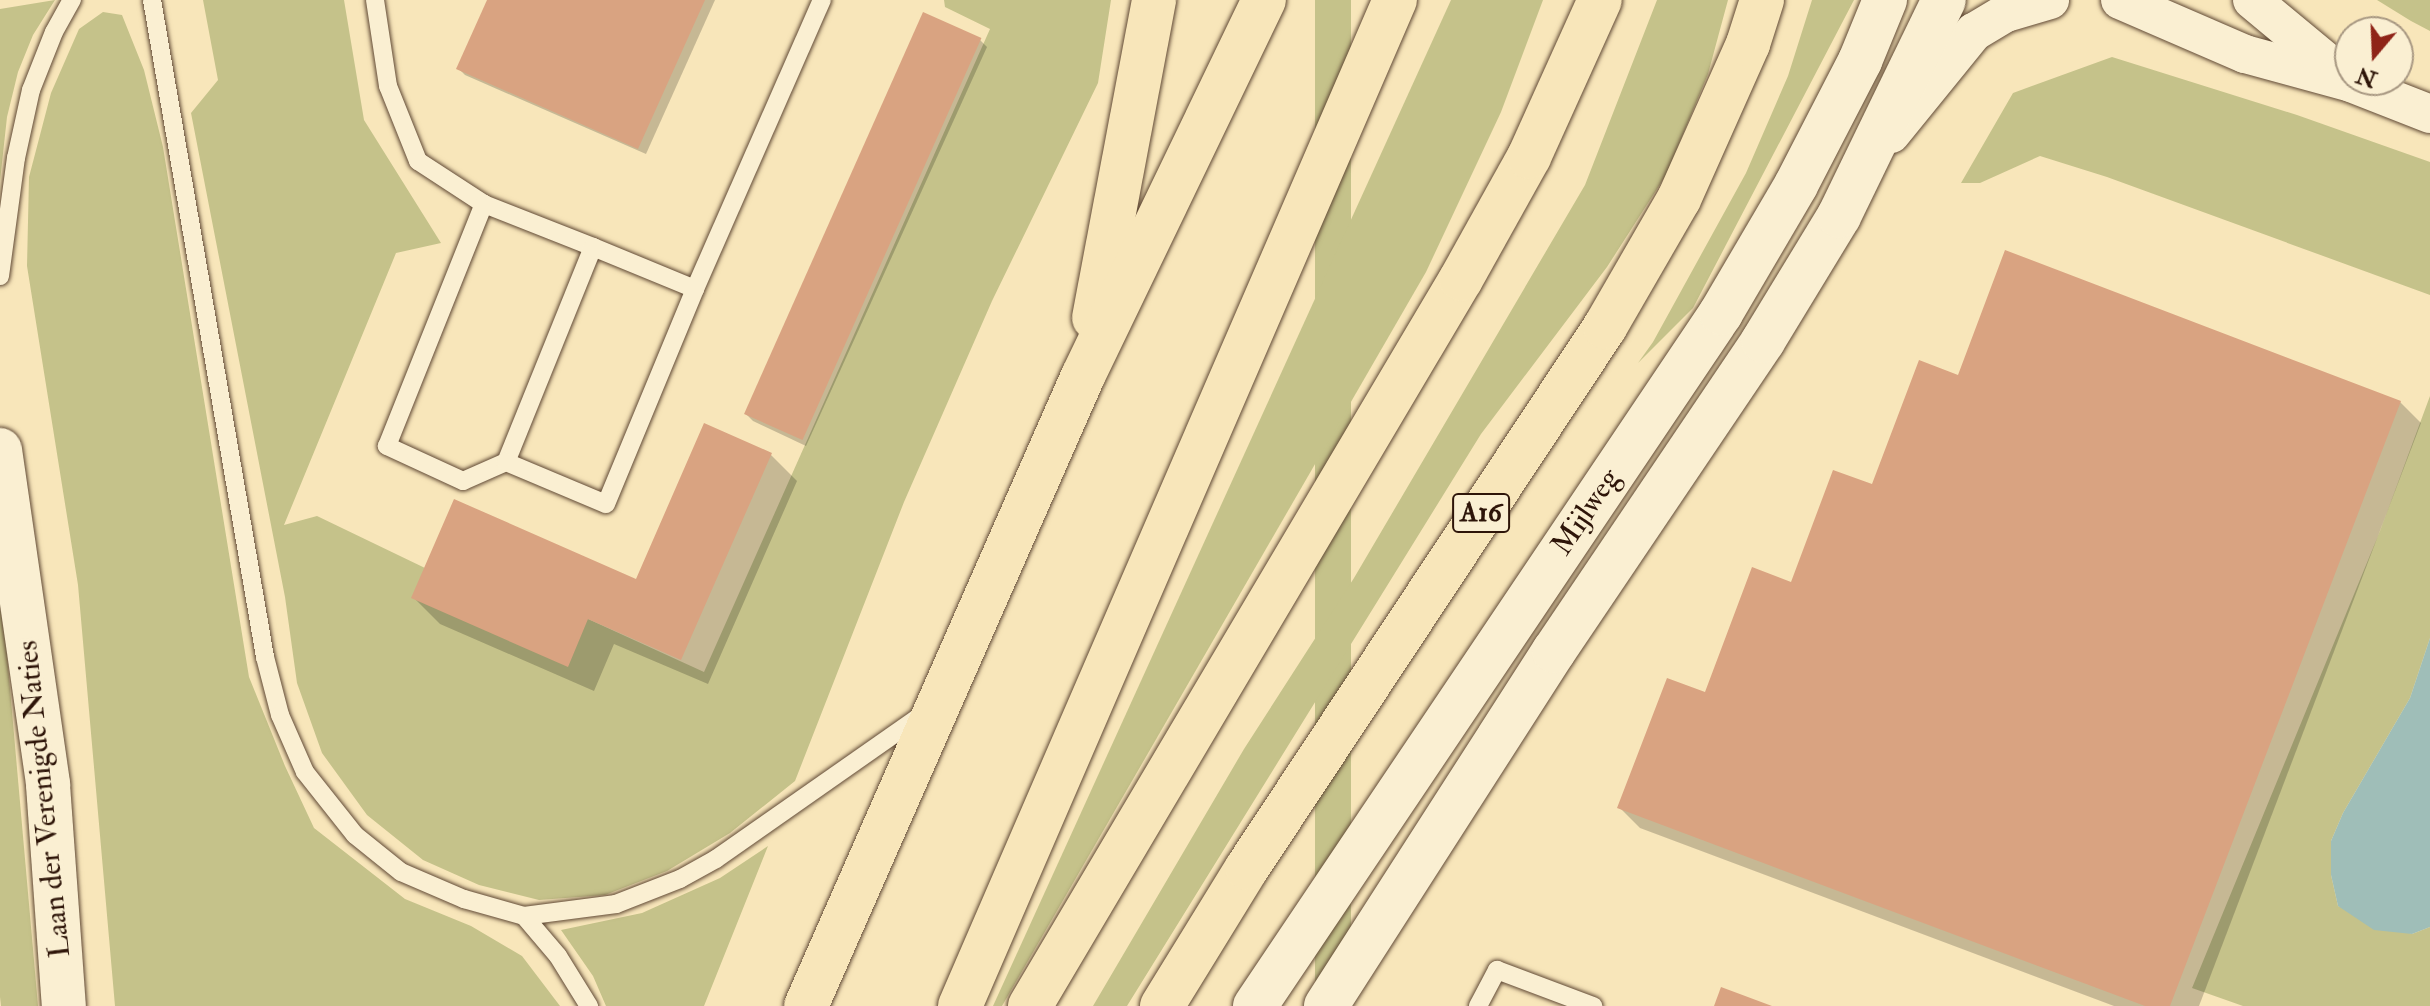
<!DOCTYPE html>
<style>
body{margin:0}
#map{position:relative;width:2430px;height:1006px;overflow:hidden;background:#f8e6ba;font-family:"IM FELL Double Pica",serif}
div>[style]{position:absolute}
.green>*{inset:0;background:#c5c28a;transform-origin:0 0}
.water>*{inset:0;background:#9fbeb8}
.shadow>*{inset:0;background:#0003}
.building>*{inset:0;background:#d9a381;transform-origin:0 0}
.roads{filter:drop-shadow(0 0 2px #604935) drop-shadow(0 0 2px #604935)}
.lane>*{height:18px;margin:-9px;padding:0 9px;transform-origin:9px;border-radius:9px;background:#faefd2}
.street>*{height:38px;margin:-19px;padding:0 19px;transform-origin:19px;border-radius:19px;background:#faefd2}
.secondary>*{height:44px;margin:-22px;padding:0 22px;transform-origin:22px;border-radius:22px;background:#faefd2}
.highway>*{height:44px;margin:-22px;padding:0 22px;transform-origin:22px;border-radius:22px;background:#f8e6ba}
span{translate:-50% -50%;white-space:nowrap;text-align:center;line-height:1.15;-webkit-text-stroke:7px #faefd2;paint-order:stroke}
.shield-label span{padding:2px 6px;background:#faefd2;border:2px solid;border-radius:6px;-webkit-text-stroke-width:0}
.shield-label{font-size:28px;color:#2e1509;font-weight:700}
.street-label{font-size:30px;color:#2e1509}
.north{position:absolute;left:2334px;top:16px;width:80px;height:80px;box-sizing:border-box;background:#faefd2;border:2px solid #a89882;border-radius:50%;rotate:199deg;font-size:22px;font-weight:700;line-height:32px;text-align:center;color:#2e1509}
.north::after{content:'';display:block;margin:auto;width:28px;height:36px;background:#8f2418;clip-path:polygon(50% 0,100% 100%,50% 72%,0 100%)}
</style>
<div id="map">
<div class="green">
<div style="clip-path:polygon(55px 0,33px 35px,18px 72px,7px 117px,0 181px,0 9px)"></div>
<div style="clip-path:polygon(203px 0,344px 0,364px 120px,441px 243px,396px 253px,284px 525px,317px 516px,425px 568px,588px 619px,704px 672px,990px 29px,945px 7px,944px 0,1111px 0,1098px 83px,992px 301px,904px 502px,795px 781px,730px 833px,667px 871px,605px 895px,539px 900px,479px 885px,423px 860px,367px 815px,322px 753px,297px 683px,285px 597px,191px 113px,218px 80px)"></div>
<div style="left:1315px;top:0;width:36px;height:1100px"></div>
<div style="clip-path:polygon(1451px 0,1543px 0,1501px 112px,1426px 272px,1002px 1006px,993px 1006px)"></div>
<div style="clip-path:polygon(1657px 0,1728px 0,1708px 74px,1666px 175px,1607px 267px,1481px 434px,1127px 1006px,1093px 1006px,1244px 749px,1354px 578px,1585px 185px)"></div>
<div style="clip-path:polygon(1812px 0,1854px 0,1693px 308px,1638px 363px,1653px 342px,1746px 173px,1788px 76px)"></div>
<div style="clip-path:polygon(2377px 0,2430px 0,2430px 31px,2411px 21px)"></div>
<div style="clip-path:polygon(103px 12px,122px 15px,144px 70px,163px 147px,249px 677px,285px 766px,314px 828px,405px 899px,471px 926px,522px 956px,560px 1006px,115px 1006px,78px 585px,27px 266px,29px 177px,51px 93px,79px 29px)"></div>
<div style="clip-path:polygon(2112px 57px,2297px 115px,2430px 162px,2430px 295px,2107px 177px,2040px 156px,1980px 183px,1961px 183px,2013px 93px)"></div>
<div style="clip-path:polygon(2430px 396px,2430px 638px,2410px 698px,2343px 813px,2331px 841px,2331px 875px,2338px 906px,2412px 934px,2430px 927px,2430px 1006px,2243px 1006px,2192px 988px,2380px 531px)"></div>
<div style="clip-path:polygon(0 607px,7px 655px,38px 1006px,1px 1006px,0 997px)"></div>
<div style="clip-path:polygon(768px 846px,704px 1006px,606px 1006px,593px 976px,561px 930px,642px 913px,720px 878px)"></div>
</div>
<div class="water">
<div style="clip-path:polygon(2430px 638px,2430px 927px,2412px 934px,2374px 930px,2338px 906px,2331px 875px,2331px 841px,2343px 813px,2410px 698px)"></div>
</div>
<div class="shadow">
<div style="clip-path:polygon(489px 0,715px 0,646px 154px,465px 75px,458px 68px)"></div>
<div style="clip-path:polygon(980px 40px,987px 47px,806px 446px,753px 421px,746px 414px)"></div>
<div style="clip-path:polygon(2400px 402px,2421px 423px,2199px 1006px,2114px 1006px,1640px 828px,1619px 807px,1792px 584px,1873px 487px)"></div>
<div style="clip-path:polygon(705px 426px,771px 455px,797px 481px,708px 684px,614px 644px,594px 691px,440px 624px,414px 598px,637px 581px)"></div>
</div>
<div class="building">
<div style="clip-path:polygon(487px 0,705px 0,638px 149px,456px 69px)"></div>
<div style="left:923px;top:12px;width:64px;height:440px;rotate:24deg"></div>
<div style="clip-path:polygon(2005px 250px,2401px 401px,2170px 1006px,2145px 1006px,1617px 808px,1667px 678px,1705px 692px,1752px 567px,1791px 582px,1833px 470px,1872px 484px,1919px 360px,1958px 375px)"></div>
<div style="clip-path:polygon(704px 423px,772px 453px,681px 660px,588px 619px,568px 667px,411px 598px,454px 499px,636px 579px)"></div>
<div style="clip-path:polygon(1721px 987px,1772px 1006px,1714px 1006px)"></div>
</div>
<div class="roads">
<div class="lane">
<div style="left:152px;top:0;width:667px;rotate:80.24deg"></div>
<div style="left:265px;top:657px;width:60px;rotate:75.5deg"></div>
<div style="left:280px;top:715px;width:62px;rotate:66.3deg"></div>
<div style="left:305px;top:772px;width:80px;rotate:51.6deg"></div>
<div style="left:355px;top:835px;width:59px;rotate:38.8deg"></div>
<div style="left:401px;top:872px;width:69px;rotate:23.2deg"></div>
<div style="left:464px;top:899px;width:62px;rotate:15.8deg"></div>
<div style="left:524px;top:916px;width:52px;rotate:49.6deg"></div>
<div style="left:558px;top:956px;width:59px;rotate:58.2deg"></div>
<div style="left:375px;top:0;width:87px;rotate:81.4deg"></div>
<div style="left:388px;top:86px;width:81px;rotate:68.2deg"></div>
<div style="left:418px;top:161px;width:79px;rotate:33.1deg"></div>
<div style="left:484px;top:204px;width:117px;rotate:21.5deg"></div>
<div style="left:593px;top:247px;width:232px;rotate:112deg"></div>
<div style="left:506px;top:462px;width:47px;rotate:156.2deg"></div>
<div style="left:463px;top:481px;width:84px;rotate:-155.3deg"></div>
<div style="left:387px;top:446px;width:261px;rotate:-68.2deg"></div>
<div style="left:0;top:276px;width:119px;rotate:-82.3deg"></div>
<div style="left:16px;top:158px;width:70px;rotate:-77.6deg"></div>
<div style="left:31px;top:90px;width:62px;rotate:-68.4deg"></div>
<div style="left:54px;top:32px;width:37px;rotate:-61deg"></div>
<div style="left:695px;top:289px;width:316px;rotate:-66.3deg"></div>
<div style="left:506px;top:462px;width:108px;rotate:22.8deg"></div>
<div style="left:606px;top:504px;width:233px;rotate:-67.5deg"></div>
<div style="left:695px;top:289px;width:110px;rotate:-157.6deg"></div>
<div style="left:524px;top:916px;width:93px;rotate:-7.4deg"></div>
<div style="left:616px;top:904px;width:69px;rotate:-21.3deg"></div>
<div style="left:680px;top:879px;width:41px;rotate:-29.1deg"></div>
<div style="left:716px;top:859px;width:256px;rotate:-35deg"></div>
<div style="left:1478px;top:1006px;width:41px;rotate:-62.2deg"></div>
<div style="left:1497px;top:970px;width:103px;rotate:20.6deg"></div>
</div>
<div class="street">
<div style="left:2120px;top:0;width:136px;rotate:23.4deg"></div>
<div style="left:2245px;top:54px;width:110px;rotate:15.3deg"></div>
<div style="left:2351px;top:83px;width:85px;rotate:21.4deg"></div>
<div style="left:2252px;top:0;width:122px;rotate:39.7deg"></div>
<div style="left:1891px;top:134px;width:132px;rotate:-50.9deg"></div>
<div style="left:1974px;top:32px;width:37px;rotate:-31deg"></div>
<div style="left:2006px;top:13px;width:46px;rotate:-16.5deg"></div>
</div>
<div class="secondary">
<div style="left:0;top:450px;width:338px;rotate:81.8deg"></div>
<div style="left:48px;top:785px;width:222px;rotate:85.9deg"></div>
<div style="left:1255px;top:1006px;width:835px;rotate:-56.08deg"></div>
<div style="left:1721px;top:313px;width:148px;rotate:-59.6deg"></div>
<div style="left:1796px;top:185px;width:140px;rotate:-62.7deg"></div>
<div style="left:1860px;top:61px;width:66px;rotate:-67.7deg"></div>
<div style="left:1326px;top:1006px;width:422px;rotate:-57.3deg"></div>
<div style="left:1554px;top:651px;width:374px;rotate:-56deg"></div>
<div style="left:1763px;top:341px;width:146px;rotate:-58.7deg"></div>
<div style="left:1839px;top:216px;width:240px;rotate:-64.1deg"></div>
</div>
<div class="highway">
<div style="left:1094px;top:318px;width:324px;rotate:-79.3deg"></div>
<div style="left:806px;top:1006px;width:688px;rotate:-66.27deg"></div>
<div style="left:1083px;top:376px;width:417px;rotate:-64.3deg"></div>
<div style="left:960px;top:1006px;width:1096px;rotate:-66.62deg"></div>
<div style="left:1030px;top:1006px;width:845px;rotate:-59.34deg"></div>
<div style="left:1461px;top:279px;width:140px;rotate:-60.9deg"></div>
<div style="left:1529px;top:157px;width:172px;rotate:-65.7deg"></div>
<div style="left:1162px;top:1006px;width:162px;rotate:-58.4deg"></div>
<div style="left:1247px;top:868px;width:649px;rotate:-56.51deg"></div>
<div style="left:1605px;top:327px;width:148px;rotate:-60deg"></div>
<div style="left:1679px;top:199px;width:170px;rotate:-66deg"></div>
<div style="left:1748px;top:44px;width:46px;rotate:-72.3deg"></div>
</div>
</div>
<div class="shield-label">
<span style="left:1481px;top:513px">A16</span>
</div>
<div class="street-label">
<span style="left:1586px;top:512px;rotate:-56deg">Mijlweg</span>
<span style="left:44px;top:799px;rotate:-96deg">Laan der Verenigde Naties</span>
</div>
<div class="north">N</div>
</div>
